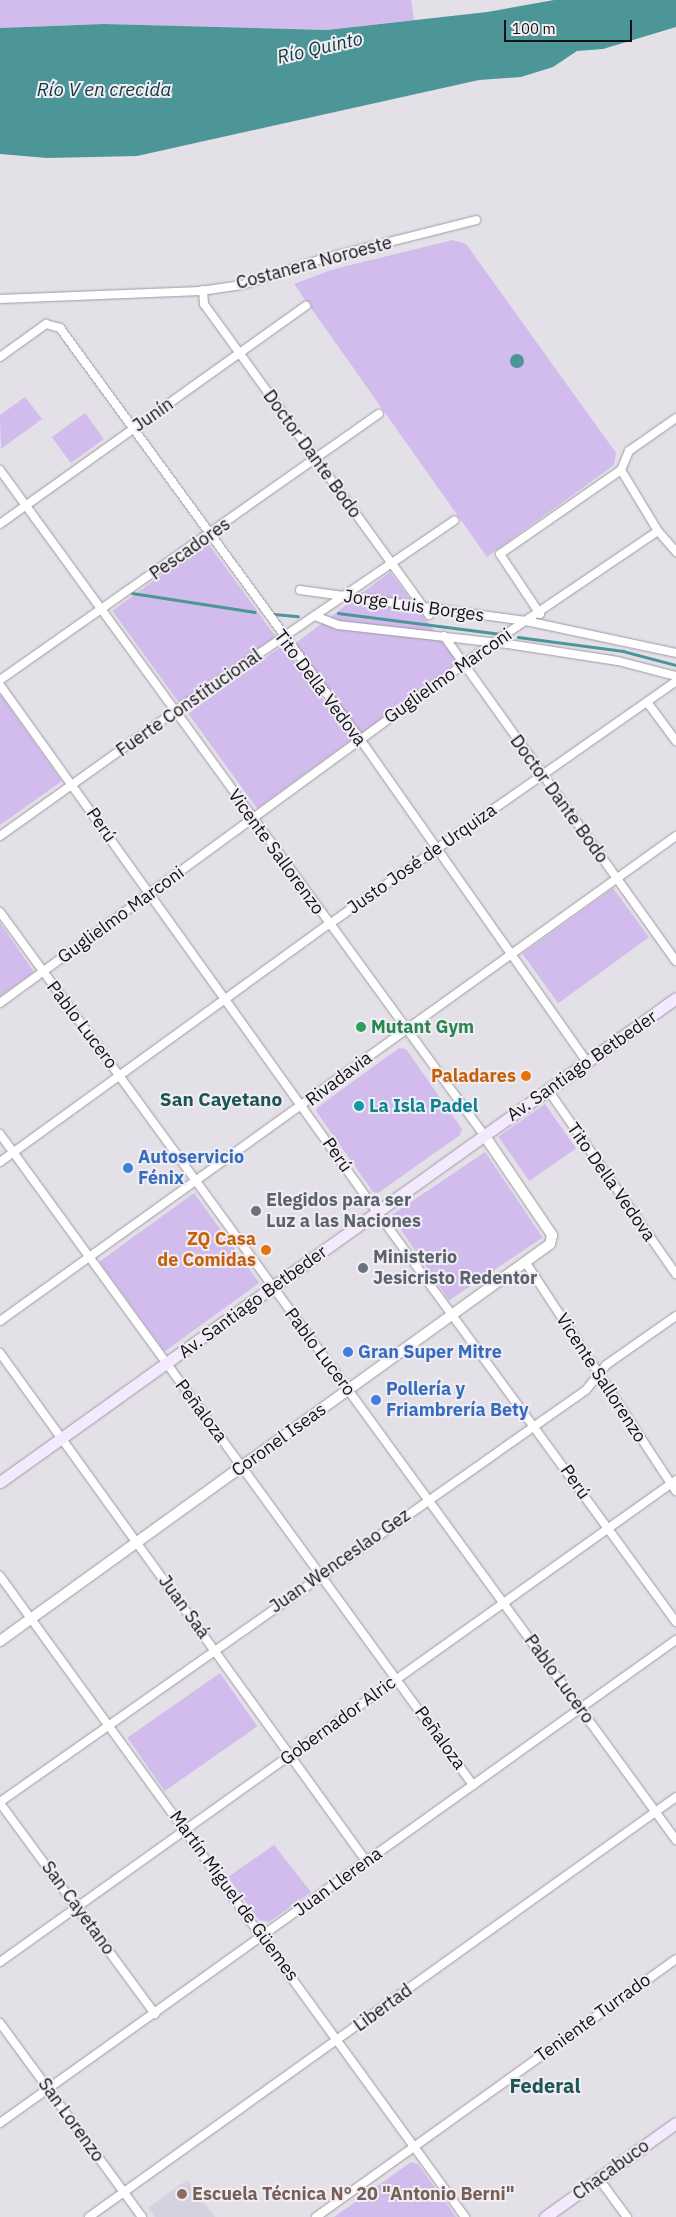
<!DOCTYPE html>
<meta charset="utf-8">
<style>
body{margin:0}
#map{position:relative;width:676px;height:2217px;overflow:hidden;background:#e3e0e7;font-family:"IBM Plex Sans",sans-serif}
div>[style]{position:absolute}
.built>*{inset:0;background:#d6d1de}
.green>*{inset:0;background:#d2bbed;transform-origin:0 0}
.water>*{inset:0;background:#4c9698}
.round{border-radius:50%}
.stream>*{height:2.5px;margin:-1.25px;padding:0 1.25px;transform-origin:1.25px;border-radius:1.25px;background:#4c9698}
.roads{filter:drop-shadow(0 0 1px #9e9ca2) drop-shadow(0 0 1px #9e9ca2)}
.minor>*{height:8px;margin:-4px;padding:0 4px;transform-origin:4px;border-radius:4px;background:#fff}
.tertiary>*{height:10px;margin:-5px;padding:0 5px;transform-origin:5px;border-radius:5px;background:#fff}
.secondary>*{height:11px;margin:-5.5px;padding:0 5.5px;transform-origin:5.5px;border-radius:5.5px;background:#f4e9fe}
.dots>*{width:14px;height:14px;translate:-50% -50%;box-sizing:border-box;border:2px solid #f0eef4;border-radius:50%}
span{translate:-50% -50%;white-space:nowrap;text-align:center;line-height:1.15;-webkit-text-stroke:4px #f0eef4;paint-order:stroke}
.street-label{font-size:18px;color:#121113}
.leisure-label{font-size:18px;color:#27864d;font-weight:700}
.left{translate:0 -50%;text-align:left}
.food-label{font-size:18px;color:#c56008;font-weight:700}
.right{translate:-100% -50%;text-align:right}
.culture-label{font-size:18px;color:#0d838f;font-weight:700}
.shop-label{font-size:18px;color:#366cbe;font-weight:700}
.worship-label{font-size:18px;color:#5b616d;font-weight:700}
.education-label{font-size:18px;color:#785e54;font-weight:700}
.water-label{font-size:19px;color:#133839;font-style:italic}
.neighbourhood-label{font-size:19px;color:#1b5655;font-weight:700}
.quarter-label{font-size:20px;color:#1b5655;font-weight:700}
.scale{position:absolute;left:504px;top:20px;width:128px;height:22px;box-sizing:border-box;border:2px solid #121113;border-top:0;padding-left:6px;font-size:15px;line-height:18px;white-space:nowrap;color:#121113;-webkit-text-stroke:4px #f0eef4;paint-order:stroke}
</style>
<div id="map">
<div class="built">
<div style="clip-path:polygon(187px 2180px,215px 2217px,155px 2217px,148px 2208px)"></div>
</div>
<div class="green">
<div style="clip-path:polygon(0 0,411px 0,414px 20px,327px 30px,104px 24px,0 28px)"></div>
<div style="clip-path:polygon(453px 240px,466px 244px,616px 453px,614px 465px,487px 557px,294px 284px,334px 269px)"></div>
<div style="clip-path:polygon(25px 397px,42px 419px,1px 449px,0 415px)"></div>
<div style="left:85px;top:413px;width:32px;height:41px;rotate:54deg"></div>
<div style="left:207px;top:542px;width:117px;height:117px;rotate:54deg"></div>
<div style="left:390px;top:572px;width:112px;height:120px;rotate:53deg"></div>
<div style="left:283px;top:645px;width:117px;height:117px;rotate:54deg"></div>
<div style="clip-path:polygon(0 694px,62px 781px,0 825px)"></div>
<div style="left:613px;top:888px;width:61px;height:112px;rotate:54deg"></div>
<div style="clip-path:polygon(0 923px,34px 972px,0 996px)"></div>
<div style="clip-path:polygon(399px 1048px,406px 1049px,462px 1129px,460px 1135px,378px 1193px,373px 1192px,316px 1111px,318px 1107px)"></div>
<div style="left:545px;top:1104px;width:54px;height:57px;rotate:55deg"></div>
<div style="left:485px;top:1152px;width:103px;height:113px;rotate:56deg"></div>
<div style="left:194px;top:1193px;width:111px;height:117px;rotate:54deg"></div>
<div style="left:220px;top:1673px;width:65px;height:113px;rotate:55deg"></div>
<div style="clip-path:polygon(274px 1845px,311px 1892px,269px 1922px,259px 1920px,228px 1877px)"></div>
<div style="clip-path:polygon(411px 2162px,418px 2164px,456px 2217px,334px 2217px)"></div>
</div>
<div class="water">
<div style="clip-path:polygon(554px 0,676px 0,676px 27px,603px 49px,577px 51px,553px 67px,521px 77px,479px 80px,137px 156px,47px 158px,0 154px,0 28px,104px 24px,327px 30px,487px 12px)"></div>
<div class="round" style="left:510px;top:354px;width:14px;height:14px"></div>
</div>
<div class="stream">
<div style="left:132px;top:593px;width:124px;rotate:8.8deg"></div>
<div style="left:338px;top:613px;width:164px;rotate:7.3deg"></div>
<div style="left:274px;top:614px;width:24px;rotate:5deg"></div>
<div style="left:518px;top:637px;width:106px;rotate:7.6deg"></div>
<div style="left:623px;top:651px;width:55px;rotate:14.8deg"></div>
</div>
<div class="roads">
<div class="minor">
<div style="left:203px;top:290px;width:14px;rotate:86deg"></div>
<div style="left:204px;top:304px;width:384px;rotate:54.1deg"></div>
<div style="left:0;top:299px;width:201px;rotate:-2.3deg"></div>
<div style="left:201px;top:291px;width:41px;rotate:-8.3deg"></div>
<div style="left:242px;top:285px;width:84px;rotate:-18deg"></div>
<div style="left:322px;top:259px;width:159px;rotate:-14.2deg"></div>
<div style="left:0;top:357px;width:57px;rotate:-35.7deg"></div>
<div style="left:46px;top:324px;width:15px;rotate:16deg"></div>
<div style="left:60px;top:328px;width:509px;rotate:53.87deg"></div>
<div style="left:360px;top:739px;width:395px;rotate:54.9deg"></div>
<div style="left:0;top:470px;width:822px;rotate:53.95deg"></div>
<div style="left:621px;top:470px;width:71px;rotate:58.8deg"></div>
<div style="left:658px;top:531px;width:28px;rotate:49deg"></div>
<div style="left:0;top:524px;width:376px;rotate:-35.5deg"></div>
<div style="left:300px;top:590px;width:228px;rotate:7.8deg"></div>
<div style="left:526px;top:621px;width:153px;rotate:12deg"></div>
<div style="left:540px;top:614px;width:72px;rotate:-123.7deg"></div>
<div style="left:500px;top:554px;width:147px;rotate:-34.8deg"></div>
<div style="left:621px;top:470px;width:21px;rotate:-67deg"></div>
<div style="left:629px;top:451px;width:57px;rotate:-35.1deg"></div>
<div style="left:315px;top:616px;width:25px;rotate:21deg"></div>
<div style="left:338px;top:625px;width:171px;rotate:6.4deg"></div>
<div style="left:508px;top:644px;width:111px;rotate:8.8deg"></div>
<div style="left:618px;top:661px;width:60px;rotate:14.5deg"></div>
<div style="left:444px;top:636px;width:399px;rotate:54.5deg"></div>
<div style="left:0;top:680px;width:463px;rotate:-35.1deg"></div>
<div style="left:0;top:685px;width:648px;rotate:54.42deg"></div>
<div style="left:377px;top:1212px;width:507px;rotate:53.9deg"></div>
<div style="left:647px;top:702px;width:49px;rotate:53.4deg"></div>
<div style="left:0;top:836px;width:215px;rotate:-35.5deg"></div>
<div style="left:175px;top:711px;width:338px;rotate:-34.3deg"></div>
<div style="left:0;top:912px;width:1148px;rotate:53.93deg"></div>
<div style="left:0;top:1003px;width:612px;rotate:-36.16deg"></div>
<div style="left:494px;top:642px;width:198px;rotate:-34.1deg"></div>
<div style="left:548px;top:1090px;width:224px;rotate:55.2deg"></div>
<div style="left:0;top:1134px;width:805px;rotate:54deg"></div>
<div style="left:0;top:1162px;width:405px;rotate:-35.9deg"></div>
<div style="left:328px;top:925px;width:425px;rotate:-35deg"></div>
<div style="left:526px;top:1263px;width:273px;rotate:56.7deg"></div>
<div style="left:0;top:1321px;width:832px;rotate:-35.66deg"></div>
<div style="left:0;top:1353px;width:626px;rotate:54.23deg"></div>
<div style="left:0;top:1576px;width:792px;rotate:54.04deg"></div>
<div style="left:0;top:1802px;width:716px;rotate:-35.11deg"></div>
<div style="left:586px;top:1390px;width:32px;rotate:-51deg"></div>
<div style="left:606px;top:1365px;width:85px;rotate:-35deg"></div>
<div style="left:0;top:1803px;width:262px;rotate:53.7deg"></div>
<div style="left:0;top:1962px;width:830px;rotate:-35.49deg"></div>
<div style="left:0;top:2023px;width:240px;rotate:53.8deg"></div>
<div style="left:0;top:2123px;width:831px;rotate:-35.55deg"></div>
<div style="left:599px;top:2179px;width:47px;rotate:53.6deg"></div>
<div style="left:89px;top:2217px;width:722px;rotate:-35.58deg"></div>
<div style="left:316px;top:2217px;width:443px;rotate:-35.6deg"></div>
</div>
<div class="tertiary">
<div style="left:0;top:1641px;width:678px;rotate:-35.82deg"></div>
<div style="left:550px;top:1244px;width:9px;rotate:-77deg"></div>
<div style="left:552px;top:1235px;width:121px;rotate:-124.2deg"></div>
</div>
<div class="secondary">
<div style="left:0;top:1482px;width:831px;rotate:-35.6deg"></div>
<div style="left:545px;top:2217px;width:161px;rotate:-35.7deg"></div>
</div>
</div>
<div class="dots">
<div style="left:361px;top:1027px;background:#2e9e5b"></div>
<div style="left:526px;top:1076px;background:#e8710a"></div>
<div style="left:359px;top:1106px;background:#0f9aa8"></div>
<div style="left:128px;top:1168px;background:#3f7fe0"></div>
<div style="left:256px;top:1211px;background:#6b7280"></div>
<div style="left:266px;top:1250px;background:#e8710a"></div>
<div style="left:363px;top:1268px;background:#6b7280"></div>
<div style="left:348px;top:1352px;background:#3f7fe0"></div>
<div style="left:376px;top:1400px;background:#3f7fe0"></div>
<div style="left:182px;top:2194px;background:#8d6e63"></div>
</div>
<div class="street-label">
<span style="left:314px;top:263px;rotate:-15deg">Costanera Noroeste</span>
<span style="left:153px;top:415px;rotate:-35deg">Junín</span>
<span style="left:312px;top:454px;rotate:54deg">Doctor Dante Bodo</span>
<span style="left:190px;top:549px;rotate:-35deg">Pescadores</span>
<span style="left:414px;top:606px;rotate:8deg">Jorge Luis Borges</span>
<span style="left:448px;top:676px;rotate:-35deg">Guglielmo Marconi</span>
<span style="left:320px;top:688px;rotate:53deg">Tito Della Vedova</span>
<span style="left:189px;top:703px;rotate:-35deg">Fuerte Constitucional</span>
<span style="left:559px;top:799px;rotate:54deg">Doctor Dante Bodo</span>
<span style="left:101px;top:825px;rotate:55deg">Perú</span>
<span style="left:276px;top:852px;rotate:54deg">Vicente Sallorenzo</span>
<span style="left:422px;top:859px;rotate:-35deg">Justo José de Urquiza</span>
<span style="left:121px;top:915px;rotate:-36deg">Guglielmo Marconi</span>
<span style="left:82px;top:1025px;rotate:53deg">Pablo Lucero</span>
<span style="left:582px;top:1066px;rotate:-35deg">Av. Santiago Betbeder</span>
<span style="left:339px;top:1079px;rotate:-37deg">Rivadavia</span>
<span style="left:337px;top:1155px;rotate:55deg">Perú</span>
<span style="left:611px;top:1182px;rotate:55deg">Tito Della Vedova</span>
<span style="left:253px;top:1302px;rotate:-36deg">Av. Santiago Betbeder</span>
<span style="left:320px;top:1352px;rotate:53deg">Pablo Lucero</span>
<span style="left:601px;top:1378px;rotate:57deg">Vicente Sallorenzo</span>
<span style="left:201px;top:1411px;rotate:53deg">Peñaloza</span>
<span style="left:279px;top:1440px;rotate:-36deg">Coronel Iseas</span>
<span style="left:575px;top:1482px;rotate:55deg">Perú</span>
<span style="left:340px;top:1561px;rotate:-35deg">Juan Wenceslao Gez</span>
<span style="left:184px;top:1607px;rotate:54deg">Juan Saá</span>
<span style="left:559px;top:1679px;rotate:54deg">Pablo Lucero</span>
<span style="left:338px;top:1721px;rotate:-36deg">Gobernador Alric</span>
<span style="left:440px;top:1738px;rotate:54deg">Peñaloza</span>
<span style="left:338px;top:1882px;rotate:-36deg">Juan Llerena</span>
<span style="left:234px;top:1896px;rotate:54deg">Martín Miguel de Güemes</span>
<span style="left:78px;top:1908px;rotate:54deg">San Cayetano</span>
<span style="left:383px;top:2008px;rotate:-36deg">Libertad</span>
<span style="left:593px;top:2018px;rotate:-36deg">Teniente Turrado</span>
<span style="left:71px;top:2120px;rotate:54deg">San Lorenzo</span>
<span style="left:611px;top:2170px;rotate:-36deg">Chacabuco</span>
</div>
<div class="leisure-label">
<span class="left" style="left:371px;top:1027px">Mutant Gym</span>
</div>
<div class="food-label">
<span class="right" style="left:516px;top:1076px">Paladares</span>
<span class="right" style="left:256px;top:1250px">ZQ Casa<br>de Comidas</span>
</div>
<div class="culture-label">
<span class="left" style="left:369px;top:1106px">La Isla Padel</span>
</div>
<div class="shop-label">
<span class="left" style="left:138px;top:1168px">Autoservicio<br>Fénix</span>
<span class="left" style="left:358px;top:1352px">Gran Super Mitre</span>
<span class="left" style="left:386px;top:1400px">Pollería y<br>Friambrería Bety</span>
</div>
<div class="worship-label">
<span class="left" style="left:266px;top:1211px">Elegidos para ser<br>Luz a las Naciones</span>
<span class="left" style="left:373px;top:1268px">Ministerio<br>Jesicristo Redentor</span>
</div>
<div class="education-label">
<span class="left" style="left:192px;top:2194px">Escuela Técnica N° 20 "Antonio Berni"</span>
</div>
<div class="water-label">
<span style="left:320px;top:48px;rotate:-13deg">Río Quinto</span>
<span style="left:104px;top:90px">Río V en crecida</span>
</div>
<div class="neighbourhood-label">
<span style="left:221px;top:1100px">San Cayetano</span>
</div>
<div class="quarter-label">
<span style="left:545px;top:2085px">Federal</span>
</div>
<div class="scale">100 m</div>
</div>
